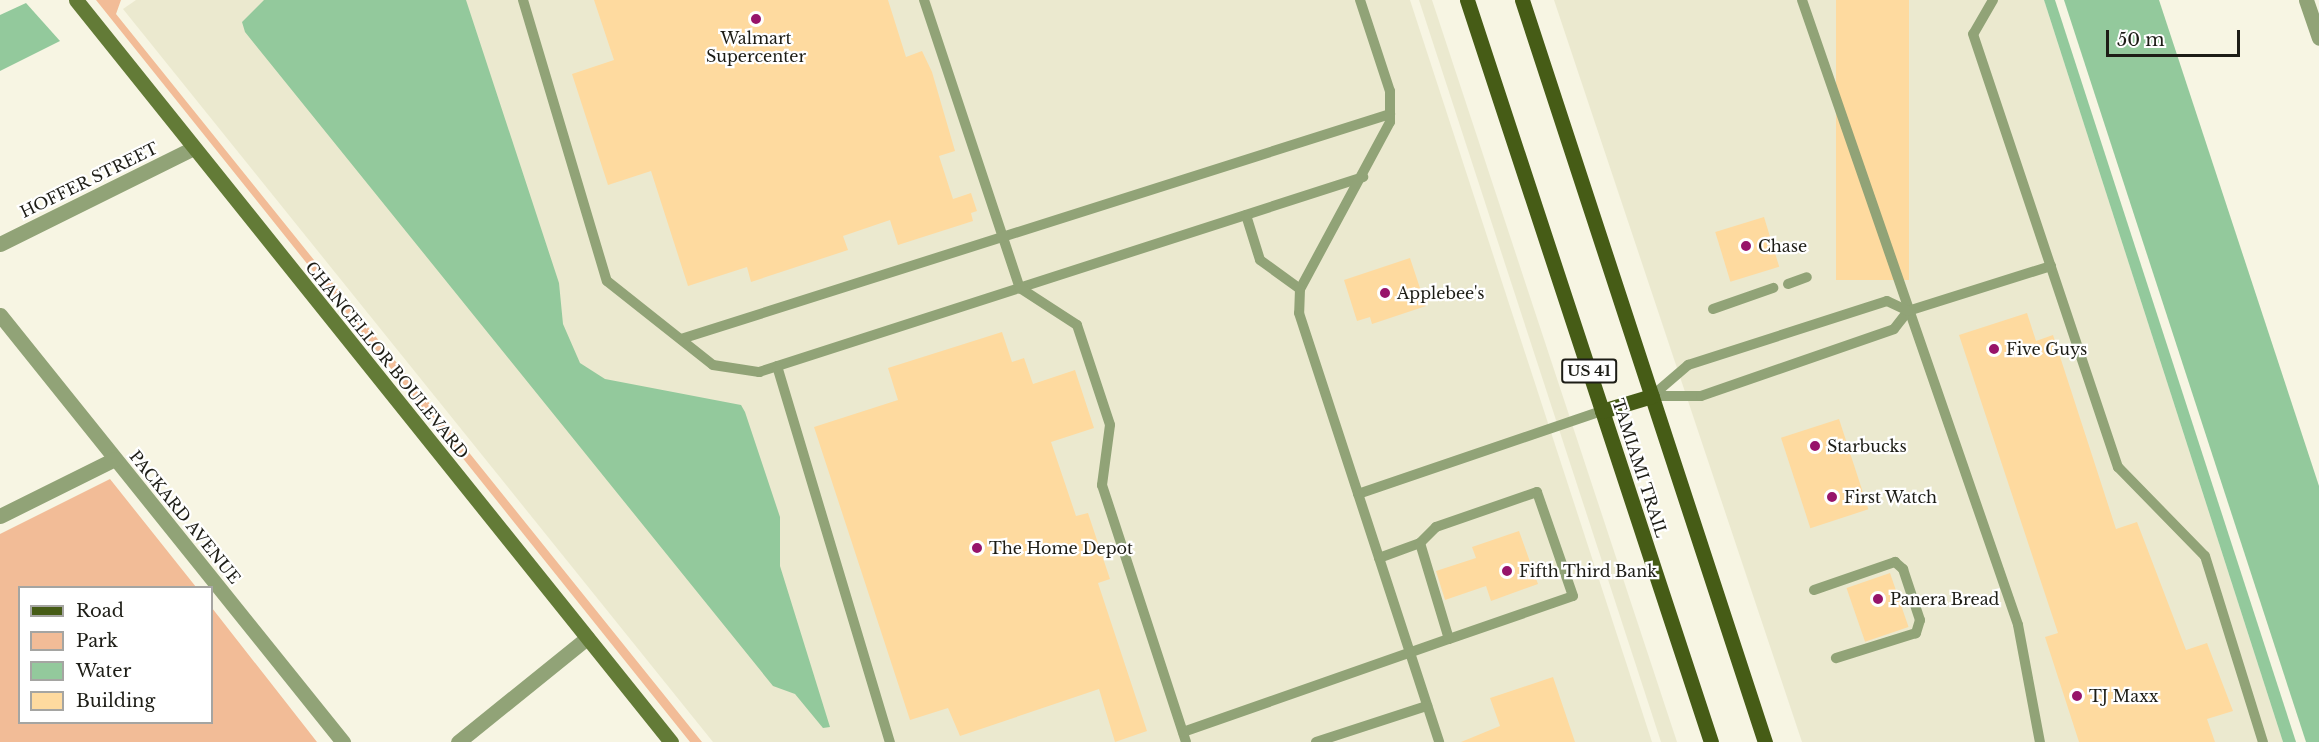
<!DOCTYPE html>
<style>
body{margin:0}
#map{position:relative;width:2319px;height:742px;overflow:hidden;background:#f7f5e3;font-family:"Libre Baskerville",serif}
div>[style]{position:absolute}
.built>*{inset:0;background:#ebe9cf}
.green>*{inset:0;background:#f2bc97}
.water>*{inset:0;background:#93c99c}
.building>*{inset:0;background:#feda9f;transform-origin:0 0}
.lane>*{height:10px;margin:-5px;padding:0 5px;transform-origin:5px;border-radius:5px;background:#91a377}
.street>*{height:15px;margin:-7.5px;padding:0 7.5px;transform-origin:7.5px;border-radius:7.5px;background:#91a377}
.secondary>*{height:15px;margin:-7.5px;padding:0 7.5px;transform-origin:7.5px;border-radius:7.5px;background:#637b37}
.primary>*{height:15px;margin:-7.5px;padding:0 7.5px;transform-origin:7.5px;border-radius:7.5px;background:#465c16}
.dots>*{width:16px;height:16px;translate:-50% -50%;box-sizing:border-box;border:3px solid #fff;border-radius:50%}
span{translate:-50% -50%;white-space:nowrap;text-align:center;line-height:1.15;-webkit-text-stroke:4.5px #fff;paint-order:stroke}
.shield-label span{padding:2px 4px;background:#fff;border:2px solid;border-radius:4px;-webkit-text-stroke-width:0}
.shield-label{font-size:15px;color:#1d1d16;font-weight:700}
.poi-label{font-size:16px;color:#1d1d16}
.left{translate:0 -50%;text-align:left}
.street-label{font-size:16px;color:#1d1d16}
.legend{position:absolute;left:18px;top:586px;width:195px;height:138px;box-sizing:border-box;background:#fff;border:2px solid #a5a5a2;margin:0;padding:8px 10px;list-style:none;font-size:18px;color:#1d1d16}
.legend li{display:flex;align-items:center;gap:12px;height:30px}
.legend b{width:30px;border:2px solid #a5a5a2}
.scale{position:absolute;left:2106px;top:30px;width:134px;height:27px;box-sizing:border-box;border:3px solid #1d1d16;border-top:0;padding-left:8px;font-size:18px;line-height:21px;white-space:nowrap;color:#1d1d16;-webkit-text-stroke:4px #fff;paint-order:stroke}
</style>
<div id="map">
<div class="built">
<div style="clip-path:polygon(136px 0,1410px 0,1652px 742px,713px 742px,123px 9px)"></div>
<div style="clip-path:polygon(1419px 0,1432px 0,1677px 742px,1661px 742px)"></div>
<div style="clip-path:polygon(1554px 0,2044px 0,2283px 742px,1802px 742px)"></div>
</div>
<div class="green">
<div style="clip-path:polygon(96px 0,121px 0,116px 14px,702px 742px,690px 742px)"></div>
<div style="clip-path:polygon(110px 479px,196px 587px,20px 588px,20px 722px,212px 722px,212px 608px,317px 742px,0 742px,0 534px)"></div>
</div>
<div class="water">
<div style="clip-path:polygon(264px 0,466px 0,559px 283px,563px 324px,580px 363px,605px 379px,741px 405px,745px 412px,780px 517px,780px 566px,830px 727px,823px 728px,795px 694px,773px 686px,245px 32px,242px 22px)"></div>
<div style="clip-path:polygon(2044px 0,2055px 0,2296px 742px,2283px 742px)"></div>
<div style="clip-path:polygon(2064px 0,2159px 0,2319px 486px,2319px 742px,2306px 742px)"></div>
<div style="clip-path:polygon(26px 3px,60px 41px,0 71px,0 15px)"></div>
</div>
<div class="building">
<div style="clip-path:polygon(594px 0,888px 0,906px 57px,922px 51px,932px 72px,955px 151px,939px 156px,953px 199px,971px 193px,977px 211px,971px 213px,973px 221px,898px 245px,890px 220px,843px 236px,848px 250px,751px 282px,747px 267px,688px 286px,651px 171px,608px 185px,572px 74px,614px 60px)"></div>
<div style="left:1836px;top:0;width:73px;height:280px"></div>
<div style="left:1764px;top:217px;width:52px;height:51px;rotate:73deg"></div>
<div style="clip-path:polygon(1410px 258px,1426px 306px,1372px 324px,1370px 317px,1357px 321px,1344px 280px)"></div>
<div style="clip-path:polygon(2027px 313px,2036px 341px,2053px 335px,2116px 529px,2137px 522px,2186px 650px,2207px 643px,2233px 711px,2207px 719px,2215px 742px,2079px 742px,2045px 637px,2058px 633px,1959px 335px)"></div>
<div style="clip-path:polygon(1002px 332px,1012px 362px,1024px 358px,1033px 384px,1075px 370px,1094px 428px,1051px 442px,1076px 516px,1088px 513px,1110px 579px,1098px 583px,1147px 731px,1115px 742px,1099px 689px,960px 736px,948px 708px,910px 720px,814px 427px,898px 400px,888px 368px)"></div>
<div style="left:1839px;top:419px;width:95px;height:61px;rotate:72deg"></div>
<div style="clip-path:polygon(1519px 531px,1538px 584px,1491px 601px,1486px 586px,1445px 600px,1436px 571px,1476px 558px,1472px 547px)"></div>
<div style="left:1890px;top:573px;width:57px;height:46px;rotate:71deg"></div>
<div style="clip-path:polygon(1553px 677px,1575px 742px,1461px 742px,1500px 726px,1490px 698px)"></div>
</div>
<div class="lane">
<div style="left:523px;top:0;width:293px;rotate:73.4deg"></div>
<div style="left:607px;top:281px;width:135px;rotate:38.4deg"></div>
<div style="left:713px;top:365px;width:47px;rotate:8.7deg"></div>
<div style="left:759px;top:372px;width:635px;rotate:-17.89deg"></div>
<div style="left:924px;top:0;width:304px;rotate:71.6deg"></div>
<div style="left:1020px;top:288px;width:68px;rotate:33deg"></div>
<div style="left:1077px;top:325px;width:105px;rotate:71.7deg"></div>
<div style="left:1110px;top:425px;width:61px;rotate:97.6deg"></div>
<div style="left:1102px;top:485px;width:270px;rotate:71.9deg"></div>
<div style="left:1360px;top:0;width:96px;rotate:71.8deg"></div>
<div style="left:1390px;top:91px;width:31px;rotate:90deg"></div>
<div style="left:1390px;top:122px;width:190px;rotate:118.3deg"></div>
<div style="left:1300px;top:289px;width:24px;rotate:92deg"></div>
<div style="left:1299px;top:313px;width:451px;rotate:71.9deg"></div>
<div style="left:1802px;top:0;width:661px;rotate:70.93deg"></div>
<div style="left:2018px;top:625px;width:119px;rotate:79.4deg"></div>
<div style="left:1993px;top:0;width:39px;rotate:120deg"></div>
<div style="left:1973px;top:34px;width:457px;rotate:71.5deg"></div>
<div style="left:2118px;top:467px;width:124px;rotate:45.7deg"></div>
<div style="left:2205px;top:556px;width:195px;rotate:72.7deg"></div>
<div style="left:1246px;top:215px;width:47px;rotate:72.7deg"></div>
<div style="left:1260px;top:260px;width:49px;rotate:35.9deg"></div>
<div style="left:1788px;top:284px;width:20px;rotate:-20deg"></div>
<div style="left:1713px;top:309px;width:64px;rotate:-19.3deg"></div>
<div style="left:681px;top:339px;width:744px;rotate:-17.61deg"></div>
<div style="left:777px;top:366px;width:393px;rotate:73.3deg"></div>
<div style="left:1652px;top:396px;width:49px"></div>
<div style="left:1701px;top:396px;width:204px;rotate:-19.1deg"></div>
<div style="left:1894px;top:329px;width:23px;rotate:-52deg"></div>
<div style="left:1908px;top:311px;width:150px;rotate:-17.5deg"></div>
<div style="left:1652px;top:396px;width:48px;rotate:-40.7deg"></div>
<div style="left:1688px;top:365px;width:209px;rotate:-17.8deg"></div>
<div style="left:1887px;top:301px;width:23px;rotate:25deg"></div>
<div style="left:1358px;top:494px;width:258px;rotate:-18.8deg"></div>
<div style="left:1379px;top:558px;width:44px;rotate:-20.1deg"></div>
<div style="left:1814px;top:590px;width:86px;rotate:-19.1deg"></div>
<div style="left:1895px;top:562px;width:11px;rotate:41deg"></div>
<div style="left:1903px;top:569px;width:54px;rotate:71.6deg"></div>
<div style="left:1920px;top:620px;width:14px;rotate:107deg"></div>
<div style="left:1916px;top:633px;width:84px;rotate:162.6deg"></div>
<div style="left:1183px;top:732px;width:282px;rotate:-19.3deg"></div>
<div style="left:1449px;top:639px;width:131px;rotate:-19.1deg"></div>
<div style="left:1573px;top:596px;width:110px;rotate:-109.1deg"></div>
<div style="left:1537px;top:492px;width:107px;rotate:160.9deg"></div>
<div style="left:1436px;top:527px;width:23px;rotate:135deg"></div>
<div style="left:1420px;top:543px;width:100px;rotate:73.2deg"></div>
<div style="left:1316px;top:742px;width:117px;rotate:-18deg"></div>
</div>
<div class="street">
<div style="left:2306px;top:0;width:40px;rotate:71.1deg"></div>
<div style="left:0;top:244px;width:216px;rotate:-26.4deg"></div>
<div style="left:0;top:315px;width:548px;rotate:51.23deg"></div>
<div style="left:0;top:516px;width:128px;rotate:-26.4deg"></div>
<div style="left:458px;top:742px;width:166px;rotate:-38.9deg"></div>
</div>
<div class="secondary">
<div style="left:76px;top:0;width:951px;rotate:51.27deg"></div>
</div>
<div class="primary">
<div style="left:1467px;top:0;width:781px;rotate:71.8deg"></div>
<div style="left:1522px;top:0;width:781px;rotate:71.87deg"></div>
<div style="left:1602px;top:411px;width:52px;rotate:-16.7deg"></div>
</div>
<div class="dots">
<div style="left:756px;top:19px;background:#97146a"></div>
<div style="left:1746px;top:246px;background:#97146a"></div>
<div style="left:1385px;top:293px;background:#97146a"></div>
<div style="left:1994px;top:349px;background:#97146a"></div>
<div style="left:1815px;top:446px;background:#97146a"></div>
<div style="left:1832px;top:497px;background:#97146a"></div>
<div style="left:977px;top:548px;background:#97146a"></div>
<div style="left:1507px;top:571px;background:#97146a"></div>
<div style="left:1878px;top:599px;background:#97146a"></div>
<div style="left:2077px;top:696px;background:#97146a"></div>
</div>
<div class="shield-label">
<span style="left:1589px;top:371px">US 41</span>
</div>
<div class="poi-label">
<span style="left:756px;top:47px">Walmart<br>Supercenter</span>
<span class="left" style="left:1758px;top:246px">Chase</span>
<span class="left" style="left:1397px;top:293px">Applebee's</span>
<span class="left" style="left:2006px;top:349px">Five Guys</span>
<span class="left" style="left:1827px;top:446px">Starbucks</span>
<span class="left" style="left:1844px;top:497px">First Watch</span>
<span class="left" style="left:989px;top:548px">The Home Depot</span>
<span class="left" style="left:1519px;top:571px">Fifth Third Bank</span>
<span class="left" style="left:1890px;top:599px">Panera Bread</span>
<span class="left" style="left:2089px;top:696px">TJ Maxx</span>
</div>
<div class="street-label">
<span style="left:89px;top:180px;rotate:-26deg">HOFFER STREET</span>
<span style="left:387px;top:360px;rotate:51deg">CHANCELLOR BOULEVARD</span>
<span style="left:1640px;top:468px;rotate:72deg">TAMIAMI TRAIL</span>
<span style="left:185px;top:517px;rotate:51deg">PACKARD AVENUE</span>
</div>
<ul class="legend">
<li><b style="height:8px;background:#465c16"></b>Road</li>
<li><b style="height:16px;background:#f2bc97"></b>Park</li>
<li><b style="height:16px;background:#93c99c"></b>Water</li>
<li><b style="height:16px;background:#feda9f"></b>Building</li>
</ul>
<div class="scale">50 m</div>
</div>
